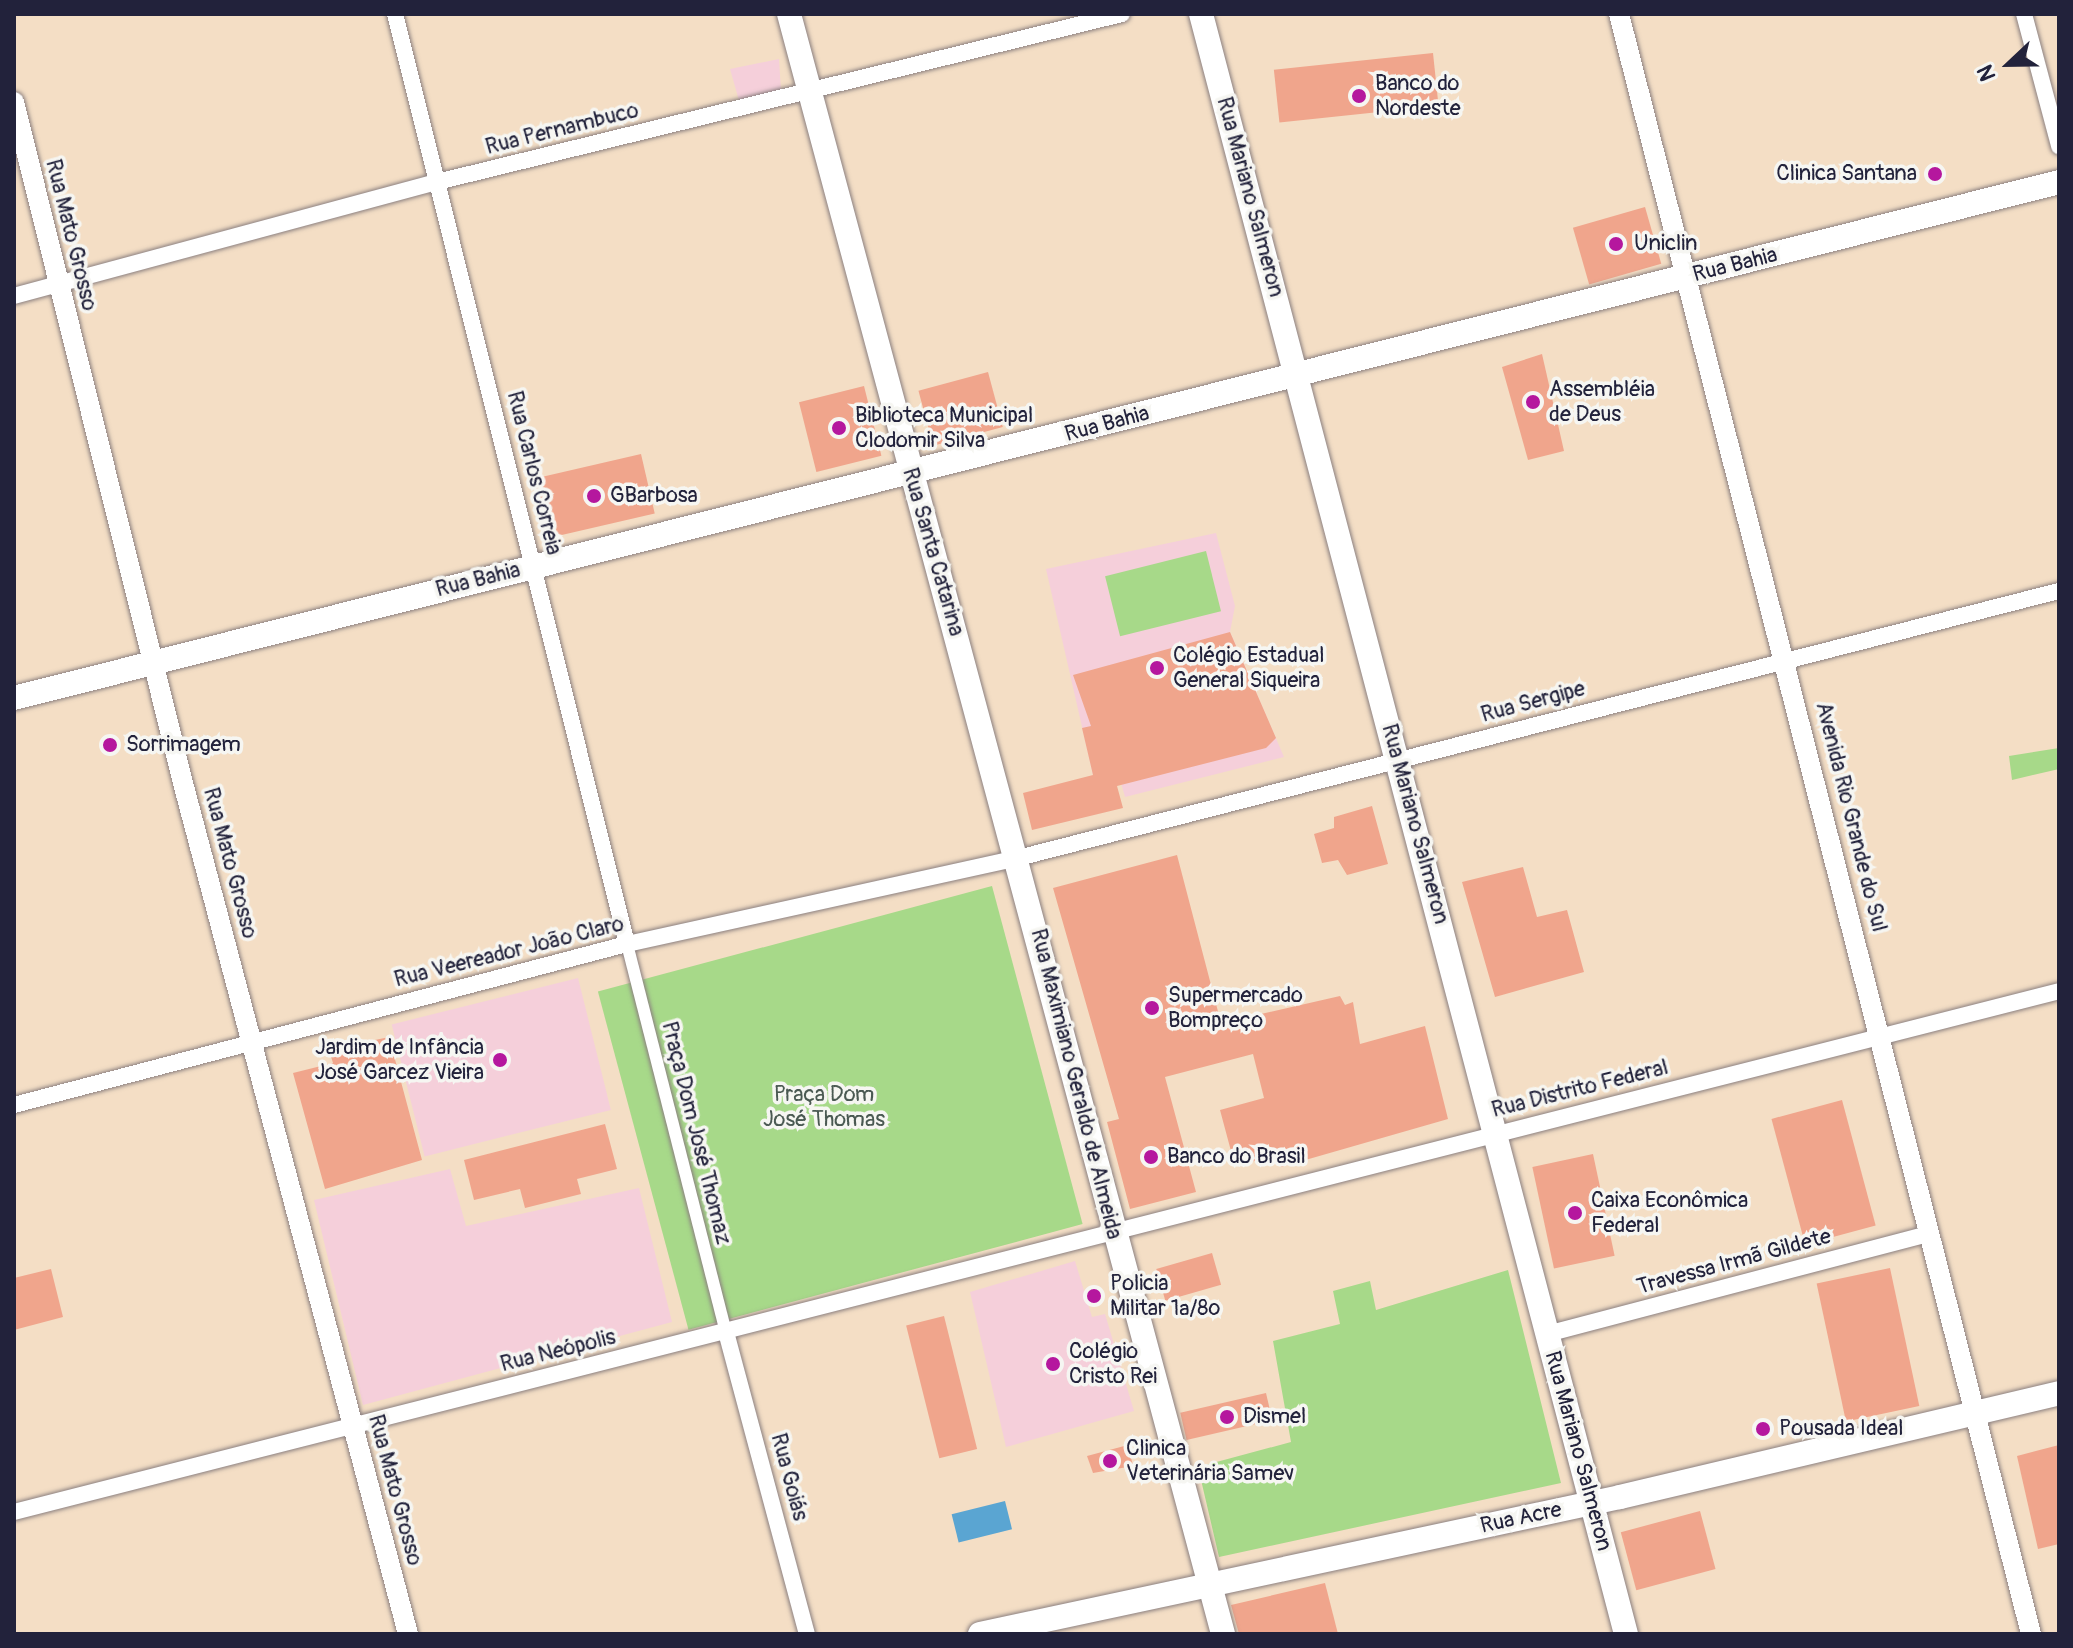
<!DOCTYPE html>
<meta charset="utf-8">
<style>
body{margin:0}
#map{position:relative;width:2073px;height:1648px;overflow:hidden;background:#f4dec5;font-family:Pangolin,sans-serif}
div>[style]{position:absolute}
.built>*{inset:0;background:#f5cfda;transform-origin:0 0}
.green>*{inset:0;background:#a7d989;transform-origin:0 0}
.water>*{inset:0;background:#5aa5d2;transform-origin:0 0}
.building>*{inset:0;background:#f0a58c;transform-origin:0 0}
.roads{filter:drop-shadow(0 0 2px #8b8080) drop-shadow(0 0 2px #8b8080)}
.pedestrian>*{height:12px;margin:-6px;padding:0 6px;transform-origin:6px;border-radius:6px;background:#fff}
.minor>*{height:16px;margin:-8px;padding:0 8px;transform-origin:8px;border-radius:8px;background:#fff}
.tertiary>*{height:20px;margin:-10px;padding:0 10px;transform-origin:10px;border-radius:10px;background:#fff}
.secondary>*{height:24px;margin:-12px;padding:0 12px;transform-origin:12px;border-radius:12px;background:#fff}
.dots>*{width:22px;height:22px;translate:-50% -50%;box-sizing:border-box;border:4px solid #f6f6f2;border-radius:50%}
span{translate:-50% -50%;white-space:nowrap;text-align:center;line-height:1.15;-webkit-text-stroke:7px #f6f6f2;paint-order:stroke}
.poi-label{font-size:22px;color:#22223b}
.left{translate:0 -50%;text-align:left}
.right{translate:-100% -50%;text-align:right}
.street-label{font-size:22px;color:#22223b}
.park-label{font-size:22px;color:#4a5952}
.frame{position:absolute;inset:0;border:16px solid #22223b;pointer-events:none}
.north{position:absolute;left:1969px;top:24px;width:80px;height:80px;-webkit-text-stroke:6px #f6f6f2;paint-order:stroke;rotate:248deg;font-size:22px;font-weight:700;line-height:32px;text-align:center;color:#22223b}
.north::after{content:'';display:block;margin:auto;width:28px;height:36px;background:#22223b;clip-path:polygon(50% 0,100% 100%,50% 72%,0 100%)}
</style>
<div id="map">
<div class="built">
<div style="clip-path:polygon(779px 59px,781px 91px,740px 104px,730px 69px)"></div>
<div style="clip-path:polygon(1216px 533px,1235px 606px,1230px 632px,1284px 757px,1125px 797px,1117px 769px,1093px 775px,1046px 569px)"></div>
<div style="left:578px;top:978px;width:136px;height:192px;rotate:76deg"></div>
<div style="clip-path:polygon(450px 1169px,466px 1226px,639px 1188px,672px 1322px,363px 1405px,314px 1200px)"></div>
<div style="clip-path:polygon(1075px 1261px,1092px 1317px,1105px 1314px,1134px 1411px,1006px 1447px,970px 1292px)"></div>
</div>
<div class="green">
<div style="left:1206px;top:551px;width:62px;height:104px;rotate:76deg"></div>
<div style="clip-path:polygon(2059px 748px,2059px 769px,2012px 780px,2009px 756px)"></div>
<div style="left:992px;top:886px;width:350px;height:408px;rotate:75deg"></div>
<div style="clip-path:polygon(1508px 1270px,1561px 1483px,1219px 1557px,1198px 1467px,1291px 1442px,1273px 1341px,1340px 1324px,1333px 1291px,1370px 1281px,1376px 1310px)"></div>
</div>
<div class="water">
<div style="left:1005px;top:1501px;width:29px;height:55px;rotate:76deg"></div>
</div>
<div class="building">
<div style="left:1433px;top:53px;width:53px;height:160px;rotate:84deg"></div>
<div style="left:1645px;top:207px;width:59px;height:75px;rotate:74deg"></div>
<div style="clip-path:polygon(1542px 354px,1564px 451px,1528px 460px,1502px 367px)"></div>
<div style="left:988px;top:372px;width:57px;height:72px;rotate:75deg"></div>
<div style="left:864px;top:386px;width:72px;height:67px;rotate:76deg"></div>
<div style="left:641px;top:454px;width:61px;height:111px;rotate:77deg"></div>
<div style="clip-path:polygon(1230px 632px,1276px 738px,1266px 748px,1117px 786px,1123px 808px,1032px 830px,1023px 793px,1093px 775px,1082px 728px,1091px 726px,1073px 675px)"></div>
<div style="clip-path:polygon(1372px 806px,1388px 864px,1347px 875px,1338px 860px,1322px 863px,1314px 834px,1334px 828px,1334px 817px)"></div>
<div style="clip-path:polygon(1177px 855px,1221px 1023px,1340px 996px,1345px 1005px,1353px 1002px,1360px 1044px,1425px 1026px,1448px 1119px,1281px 1167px,1278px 1155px,1235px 1166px,1220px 1110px,1264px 1098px,1253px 1054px,1165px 1077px,1196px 1192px,1130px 1209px,1107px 1122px,1119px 1119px,1053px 888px)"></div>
<div style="clip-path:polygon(1523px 867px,1537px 917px,1567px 910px,1584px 972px,1495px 997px,1462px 882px)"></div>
<div style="clip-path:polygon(389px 1037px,422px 1160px,325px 1189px,293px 1073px,333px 1063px,329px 1050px)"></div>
<div style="left:1842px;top:1100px;width:130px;height:73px;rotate:75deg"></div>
<div style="clip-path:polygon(605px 1124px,617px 1169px,577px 1179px,581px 1194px,525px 1208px,520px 1189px,474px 1200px,464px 1160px)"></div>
<div style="left:1593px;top:1154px;width:104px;height:62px;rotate:78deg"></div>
<div style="left:1212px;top:1253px;width:33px;height:58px;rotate:74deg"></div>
<div style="left:1890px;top:1268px;width:141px;height:75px;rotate:78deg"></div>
<div style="clip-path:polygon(51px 1269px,63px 1317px,14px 1330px,14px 1278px)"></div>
<div style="left:944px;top:1316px;width:137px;height:39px;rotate:76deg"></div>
<div style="left:1266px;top:1393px;width:28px;height:88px;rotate:77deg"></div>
<div style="clip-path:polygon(1128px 1445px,1133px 1466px,1093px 1473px,1087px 1456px)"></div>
<div style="clip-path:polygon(2059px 1445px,2059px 1544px,2038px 1549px,2017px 1456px)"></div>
<div style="left:1700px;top:1511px;width:60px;height:82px;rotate:75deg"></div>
<div style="clip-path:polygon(1325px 1583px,1338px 1634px,1239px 1634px,1231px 1605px)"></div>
</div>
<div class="roads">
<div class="pedestrian">
<div style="left:627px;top:944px;width:400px;rotate:75.7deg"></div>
</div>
<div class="minor">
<div style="left:395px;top:14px;width:959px;rotate:75.99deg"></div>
<div style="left:2024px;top:14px;width:137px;rotate:75.1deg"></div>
<div style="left:14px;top:296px;width:442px;rotate:-15.1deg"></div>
<div style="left:441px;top:181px;width:701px;rotate:-13.78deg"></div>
<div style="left:14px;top:1105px;width:634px;rotate:-14.72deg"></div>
<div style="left:627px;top:944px;width:400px;rotate:-12.4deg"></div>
<div style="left:1018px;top:858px;width:1075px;rotate:-14.39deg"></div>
<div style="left:726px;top:1332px;width:313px;rotate:75deg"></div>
<div style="left:1547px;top:1334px;width:397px;rotate:-14.7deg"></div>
<div style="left:14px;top:1512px;width:2110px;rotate:-14.29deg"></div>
</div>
<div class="tertiary">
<div style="left:1619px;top:14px;width:1672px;rotate:75.73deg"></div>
<div style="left:14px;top:102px;width:702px;rotate:76.06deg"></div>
<div style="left:183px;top:783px;width:880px;rotate:75.19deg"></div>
</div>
<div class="secondary">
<div style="left:789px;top:14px;width:1677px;rotate:75deg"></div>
<div style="left:1201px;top:14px;width:1675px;rotate:75.3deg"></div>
<div style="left:14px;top:698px;width:2109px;rotate:-14.16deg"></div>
<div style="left:980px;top:1634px;width:654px;rotate:-12.08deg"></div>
<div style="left:1620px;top:1497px;width:451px;rotate:-13.3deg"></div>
</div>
</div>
<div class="dots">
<div style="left:1359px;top:96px;background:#b5179e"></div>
<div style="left:1935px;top:174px;background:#b5179e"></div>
<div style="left:1616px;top:244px;background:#b5179e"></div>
<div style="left:1533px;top:402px;background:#b5179e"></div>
<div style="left:839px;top:428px;background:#b5179e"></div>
<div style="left:594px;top:496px;background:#b5179e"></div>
<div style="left:1157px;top:668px;background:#b5179e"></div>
<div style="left:110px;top:745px;background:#b5179e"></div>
<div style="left:1152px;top:1008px;background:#b5179e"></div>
<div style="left:500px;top:1060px;background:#b5179e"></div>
<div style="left:1151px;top:1157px;background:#b5179e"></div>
<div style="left:1575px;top:1213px;background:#b5179e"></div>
<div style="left:1094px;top:1296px;background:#b5179e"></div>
<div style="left:1053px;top:1364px;background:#b5179e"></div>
<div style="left:1227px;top:1417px;background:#b5179e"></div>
<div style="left:1763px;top:1429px;background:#b5179e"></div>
<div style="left:1110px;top:1461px;background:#b5179e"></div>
</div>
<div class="poi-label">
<span class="left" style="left:1375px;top:96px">Banco do<br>Nordeste</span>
<span class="right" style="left:1917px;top:174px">Clinica Santana</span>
<span class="left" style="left:1634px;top:244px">Uniclin</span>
<span class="left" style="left:1549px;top:402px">Assembléia<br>de Deus</span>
<span class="left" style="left:855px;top:428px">Biblioteca Municipal<br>Clodomir Silva</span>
<span class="left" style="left:610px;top:496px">GBarbosa</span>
<span class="left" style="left:1173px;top:668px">Colégio Estadual<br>General Siqueira</span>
<span class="left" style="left:126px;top:745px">Sorrimagem</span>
<span class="left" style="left:1168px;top:1008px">Supermercado<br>Bompreço</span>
<span class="right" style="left:484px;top:1060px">Jardim de Infância<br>José Garcez Vieira</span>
<span class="left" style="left:1167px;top:1157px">Banco do Brasil</span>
<span class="left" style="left:1591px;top:1213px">Caixa Econômica<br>Federal</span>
<span class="left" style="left:1110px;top:1296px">Policia<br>Militar 1ª/8º</span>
<span class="left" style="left:1069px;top:1364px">Colégio<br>Cristo Rei</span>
<span class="left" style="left:1243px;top:1417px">Dismel</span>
<span class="left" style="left:1779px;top:1429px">Pousada Ideal</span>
<span class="left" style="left:1126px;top:1461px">Clinica<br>Veterinária Samev</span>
</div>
<div class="street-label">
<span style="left:562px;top:129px;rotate:-14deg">Rua Pernambuco</span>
<span style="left:1250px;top:197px;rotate:75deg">Rua Mariano Salmeron</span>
<span style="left:71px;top:235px;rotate:76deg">Rua Mato Grosso</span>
<span style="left:1735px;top:265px;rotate:-14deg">Rua Bahia</span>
<span style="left:1107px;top:424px;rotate:-15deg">Rua Bahia</span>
<span style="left:534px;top:473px;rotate:76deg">Rua Carlos Correia</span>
<span style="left:933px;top:552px;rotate:74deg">Rua Santa Catarina</span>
<span style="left:478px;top:580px;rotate:-14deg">Rua Bahia</span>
<span style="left:1533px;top:702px;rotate:-15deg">Rua Sergipe</span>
<span style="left:1851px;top:817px;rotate:76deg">Avenida Rio Grande do Sul</span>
<span style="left:1415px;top:824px;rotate:75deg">Rua Mariano Salmeron</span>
<span style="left:230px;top:863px;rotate:75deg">Rua Mato Grosso</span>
<span style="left:509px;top:952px;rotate:-14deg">Rua Veereador João Claro</span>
<span style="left:1076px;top:1084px;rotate:76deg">Rua Maximiano Geraldo de Almeida</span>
<span style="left:1580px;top:1089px;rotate:-14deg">Rua Distrito Federal</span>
<span style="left:696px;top:1133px;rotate:76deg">Praça Dom José Thomaz</span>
<span style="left:1734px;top:1262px;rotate:-15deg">Travessa Irmã Gildete</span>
<span style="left:558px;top:1351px;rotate:-14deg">Rua Neópolis</span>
<span style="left:1578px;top:1451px;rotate:75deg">Rua Mariano Salmeron</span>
<span style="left:789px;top:1477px;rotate:75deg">Rua Goiás</span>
<span style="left:395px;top:1490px;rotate:75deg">Rua Mato Grosso</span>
<span style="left:1521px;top:1518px;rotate:-12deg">Rua Acre</span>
</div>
<div class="park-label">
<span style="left:824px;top:1107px">Praça Dom<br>José Thomas</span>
</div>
<div class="frame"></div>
<div class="north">N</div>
</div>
